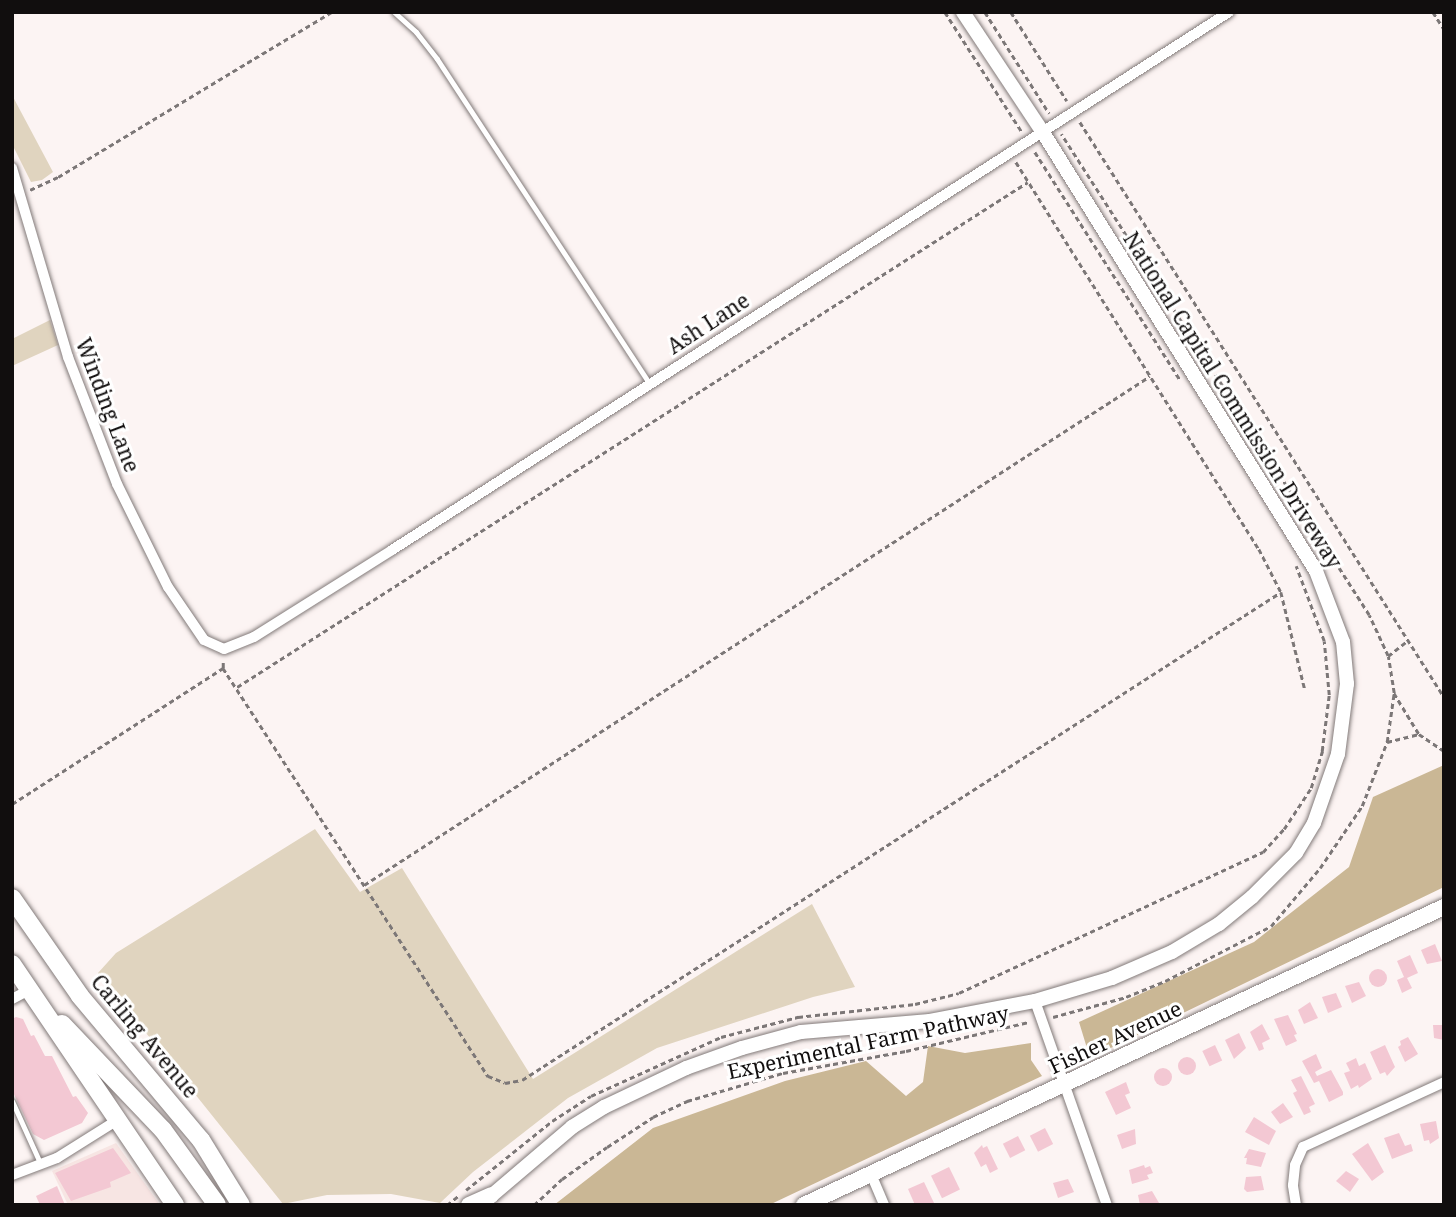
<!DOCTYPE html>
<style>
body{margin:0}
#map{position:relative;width:1456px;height:1217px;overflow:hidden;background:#fcf4f3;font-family:"Noto Serif",serif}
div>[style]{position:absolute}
.built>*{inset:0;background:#f7e5e3}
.green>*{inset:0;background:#e0d4bf}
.forest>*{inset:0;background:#cab795}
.building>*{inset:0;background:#f3c8d3;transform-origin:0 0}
.round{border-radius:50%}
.path>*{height:2.5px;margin-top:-1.25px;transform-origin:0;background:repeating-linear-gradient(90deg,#7c7777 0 5px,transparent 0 8.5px)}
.roads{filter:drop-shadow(0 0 2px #827a79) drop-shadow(0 0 2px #827a79)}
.service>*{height:5px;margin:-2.5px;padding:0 2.5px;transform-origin:2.5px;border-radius:2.5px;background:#fff}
.minor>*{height:10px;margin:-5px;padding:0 5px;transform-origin:5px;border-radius:5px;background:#fff}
.tertiary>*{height:14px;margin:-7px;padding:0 7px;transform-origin:7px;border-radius:7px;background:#fff}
.secondary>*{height:16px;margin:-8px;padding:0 8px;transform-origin:8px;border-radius:8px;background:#fff}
.primary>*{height:18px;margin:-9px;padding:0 9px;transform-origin:9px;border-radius:9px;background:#fff}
span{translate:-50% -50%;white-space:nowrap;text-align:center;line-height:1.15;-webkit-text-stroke:6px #fff;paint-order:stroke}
.street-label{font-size:21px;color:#110e0e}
.frame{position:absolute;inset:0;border:14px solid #110e0e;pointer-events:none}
</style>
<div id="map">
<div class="built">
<div style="clip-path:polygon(116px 1143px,160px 1205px,68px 1205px,52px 1171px)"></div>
</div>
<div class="green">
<div style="clip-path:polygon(12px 95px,53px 172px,42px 180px,31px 182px,12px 144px)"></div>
<div style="clip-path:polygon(50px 320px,58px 345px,12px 366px,12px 339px)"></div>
<div style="clip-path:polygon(315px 829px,360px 892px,402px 868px,533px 1079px,812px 904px,855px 987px,813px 997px,657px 1048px,568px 1098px,473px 1172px,440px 1203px,391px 1194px,327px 1195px,283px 1204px,98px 973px,116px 953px)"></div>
</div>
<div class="forest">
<div style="clip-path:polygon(1444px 765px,1444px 887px,1090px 1058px,1079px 1022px,1254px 942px,1349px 867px,1373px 797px)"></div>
<div style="clip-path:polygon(1031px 1043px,1031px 1060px,1042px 1076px,769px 1205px,554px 1205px,653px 1128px,785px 1081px,866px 1061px,906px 1096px,923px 1082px,928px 1046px,965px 1053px)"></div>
</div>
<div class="building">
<div style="clip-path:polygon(1435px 944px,1442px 961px,1427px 964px,1421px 950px)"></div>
<div style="clip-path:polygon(1410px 955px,1418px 973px,1407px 978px,1412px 988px,1402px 993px,1397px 980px,1404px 977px,1397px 961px)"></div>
<div class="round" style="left:1369px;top:969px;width:18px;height:18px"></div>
<div style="clip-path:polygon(1359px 982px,1366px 996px,1352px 1003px,1345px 986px)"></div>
<div style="clip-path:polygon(1336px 993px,1342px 1007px,1328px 1013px,1322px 997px)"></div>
<div style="clip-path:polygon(1310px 1002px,1318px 1018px,1304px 1024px,1298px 1010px)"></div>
<div style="clip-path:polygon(1288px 1015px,1297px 1034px,1294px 1035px,1297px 1041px,1286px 1046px,1274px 1019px)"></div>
<div style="clip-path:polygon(16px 1017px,23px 1019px,31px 1036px,34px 1035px,45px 1056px,52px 1056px,73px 1097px,76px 1096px,88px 1113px,82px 1123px,44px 1140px,33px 1134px,12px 1090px,12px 1019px)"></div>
<div style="clip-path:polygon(1262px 1024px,1270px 1039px,1262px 1043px,1264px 1049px,1259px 1051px,1250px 1032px)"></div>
<div style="clip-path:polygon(1433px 1025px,1444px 1025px,1444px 1040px,1434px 1038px)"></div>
<div style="clip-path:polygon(1239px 1033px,1246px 1048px,1234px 1059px,1225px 1040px)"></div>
<div style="clip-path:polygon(1408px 1037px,1418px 1054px,1405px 1062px,1398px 1047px,1401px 1045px,1400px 1041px)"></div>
<div style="left:1215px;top:1045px;width:17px;height:14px;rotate:65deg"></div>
<div style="clip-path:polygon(1385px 1045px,1395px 1067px,1387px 1076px,1385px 1072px,1380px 1074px,1370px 1052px)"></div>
<div style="clip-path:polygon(1316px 1054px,1322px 1068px,1315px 1072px,1317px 1076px,1331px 1070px,1343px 1092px,1343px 1095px,1329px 1102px,1319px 1081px,1314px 1083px,1302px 1061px)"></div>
<div class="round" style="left:1178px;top:1057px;width:18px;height:18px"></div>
<div style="clip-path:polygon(1356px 1058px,1359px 1066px,1365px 1063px,1372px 1079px,1359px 1088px,1358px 1085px,1351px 1089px,1344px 1073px,1350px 1071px,1346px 1063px)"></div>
<div class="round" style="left:1154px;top:1068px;width:18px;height:18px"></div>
<div style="clip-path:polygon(1301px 1076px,1315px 1104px,1309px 1107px,1311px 1112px,1304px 1115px,1293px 1093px,1297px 1091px,1291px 1080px)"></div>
<div style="clip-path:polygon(1126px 1082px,1130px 1093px,1125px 1095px,1131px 1108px,1116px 1115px,1105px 1092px)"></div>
<div style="clip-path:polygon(1283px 1103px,1293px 1117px,1280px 1124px,1271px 1112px)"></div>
<div style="clip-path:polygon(1254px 1117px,1276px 1131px,1269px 1145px,1245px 1132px)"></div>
<div style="clip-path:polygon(1436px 1121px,1439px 1138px,1430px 1144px,1429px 1140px,1424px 1141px,1420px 1124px)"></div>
<div style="left:1045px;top:1128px;width:18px;height:17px;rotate:63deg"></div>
<div style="clip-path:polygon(1135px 1129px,1136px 1144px,1122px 1149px,1117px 1135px)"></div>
<div style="clip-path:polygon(1399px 1133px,1405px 1146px,1411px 1144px,1413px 1151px,1392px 1159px,1384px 1138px)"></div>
<div style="left:1018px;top:1136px;width:16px;height:17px;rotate:63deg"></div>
<div style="clip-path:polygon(1368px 1143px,1384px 1172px,1372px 1181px,1352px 1154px)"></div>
<div style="clip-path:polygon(982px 1145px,983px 1148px,987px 1146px,998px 1169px,990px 1173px,986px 1164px,981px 1167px,974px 1153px)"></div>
<div style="clip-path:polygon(113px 1148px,131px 1173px,110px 1182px,111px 1187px,71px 1201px,55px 1173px)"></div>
<div style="clip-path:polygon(1249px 1149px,1266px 1153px,1261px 1167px,1246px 1164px,1247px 1158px,1244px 1158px)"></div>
<div style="clip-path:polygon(1144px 1165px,1145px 1168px,1150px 1166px,1153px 1173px,1147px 1175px,1149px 1179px,1132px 1184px,1129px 1170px)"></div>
<div style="left:949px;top:1167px;width:25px;height:20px;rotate:64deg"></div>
<div style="clip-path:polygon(1346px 1171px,1359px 1179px,1350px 1192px,1336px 1181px)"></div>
<div style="clip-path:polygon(1261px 1176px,1264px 1190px,1247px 1192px,1244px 1189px,1246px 1177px)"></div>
<div style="clip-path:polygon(1068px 1179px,1074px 1192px,1058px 1198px,1053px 1183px)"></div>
<div style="clip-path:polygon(924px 1182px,935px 1205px,915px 1205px,908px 1189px)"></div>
<div style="clip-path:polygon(57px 1186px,65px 1205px,40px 1205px,36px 1196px)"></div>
<div style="clip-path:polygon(1152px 1191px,1159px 1203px,1140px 1205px,1138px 1195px)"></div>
</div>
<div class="path">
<div style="left:945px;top:12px;width:143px;rotate:57.3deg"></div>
<div style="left:985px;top:12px;width:120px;rotate:57.6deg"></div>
<div style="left:1011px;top:12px;width:105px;rotate:57.8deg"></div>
<div style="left:1433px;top:12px;width:20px;rotate:57deg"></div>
<div style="left:1080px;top:122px;width:681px;rotate:57.66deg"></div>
<div style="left:1035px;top:152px;width:270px;rotate:57.5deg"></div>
<div style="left:1016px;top:162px;width:457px;rotate:57.9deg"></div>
<div style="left:1259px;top:549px;width:48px;rotate:62.9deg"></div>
<div style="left:1281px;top:592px;width:101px;rotate:76.2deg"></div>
<div style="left:30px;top:190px;width:31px;rotate:-25deg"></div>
<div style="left:58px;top:177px;width:319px;rotate:-31.1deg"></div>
<div style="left:1388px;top:656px;width:24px;rotate:-38deg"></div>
<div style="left:223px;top:668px;width:487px;rotate:57deg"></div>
<div style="left:488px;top:1076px;width:18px;rotate:22deg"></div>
<div style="left:505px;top:1083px;width:17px;rotate:-10deg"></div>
<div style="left:522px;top:1080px;width:902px;rotate:-32.74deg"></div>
<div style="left:237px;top:687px;width:938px;rotate:-32.56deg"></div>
<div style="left:1394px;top:693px;width:48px;rotate:58.6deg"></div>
<div style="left:1387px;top:742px;width:33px;rotate:-14deg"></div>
<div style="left:1419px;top:734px;width:30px;rotate:34deg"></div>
<div style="left:12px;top:804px;width:251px;rotate:-32.8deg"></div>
<div style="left:223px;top:668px;width:8px;rotate:-90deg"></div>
<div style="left:364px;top:885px;width:936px;rotate:-32.93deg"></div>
<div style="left:1053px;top:1017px;width:76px;rotate:-15.3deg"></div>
<div style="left:1126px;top:997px;width:42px;rotate:-22.3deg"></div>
<div style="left:1165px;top:981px;width:119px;rotate:-27.4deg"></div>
<div style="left:1271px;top:926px;width:76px;rotate:-49.8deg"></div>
<div style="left:1320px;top:868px;width:75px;rotate:-55.9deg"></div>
<div style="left:1362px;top:806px;width:69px;rotate:-68.7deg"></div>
<div style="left:1387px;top:742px;width:49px;rotate:-81.9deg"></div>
<div style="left:1394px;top:693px;width:37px;rotate:-99deg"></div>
<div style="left:1388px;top:656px;width:45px;rotate:-114.9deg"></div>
<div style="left:1369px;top:615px;width:571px;rotate:-122.63deg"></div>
<div style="left:466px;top:1190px;width:110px;rotate:-38.7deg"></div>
<div style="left:552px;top:1121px;width:46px;rotate:-32.7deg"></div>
<div style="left:591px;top:1096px;width:143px;rotate:-24.4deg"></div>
<div style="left:721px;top:1037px;width:80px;rotate:-14.6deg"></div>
<div style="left:798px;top:1017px;width:118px;rotate:-6.3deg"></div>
<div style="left:915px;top:1004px;width:45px;rotate:-14deg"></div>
<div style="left:959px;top:993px;width:335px;rotate:-24.9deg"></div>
<div style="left:1263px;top:852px;width:31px;rotate:-48deg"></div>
<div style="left:1284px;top:829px;width:49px;rotate:-56.6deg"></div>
<div style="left:1311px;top:788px;width:39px;rotate:-73deg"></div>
<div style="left:1322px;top:751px;width:56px;rotate:-82.9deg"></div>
<div style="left:1329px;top:695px;width:54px;rotate:-95.3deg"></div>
<div style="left:1324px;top:641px;width:80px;rotate:-110.5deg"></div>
<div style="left:447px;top:1205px;width:14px;rotate:-39deg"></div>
<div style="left:534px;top:1205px;width:38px;rotate:-43deg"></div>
<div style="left:562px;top:1179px;width:55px;rotate:-35.4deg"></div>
<div style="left:607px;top:1147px;width:55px;rotate:-33.1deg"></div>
<div style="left:653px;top:1117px;width:38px;rotate:-25deg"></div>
<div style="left:687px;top:1101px;width:100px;rotate:-16.3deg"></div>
<div style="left:783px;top:1073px;width:125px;rotate:-10.1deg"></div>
<div style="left:906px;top:1051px;width:126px;rotate:-13.3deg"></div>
</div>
<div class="roads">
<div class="service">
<div style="left:394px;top:12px;width:30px;rotate:42deg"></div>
<div style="left:416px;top:32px;width:34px;rotate:52deg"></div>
<div style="left:437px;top:59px;width:387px;rotate:56.8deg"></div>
<div style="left:12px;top:1101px;width:70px;rotate:65.6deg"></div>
</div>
<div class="minor">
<div style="left:12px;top:168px;width:197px;rotate:73.5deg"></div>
<div style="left:68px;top:357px;width:136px;rotate:68.9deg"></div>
<div style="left:117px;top:484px;width:115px;rotate:63.7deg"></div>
<div style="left:168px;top:587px;width:64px;rotate:55.8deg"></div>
<div style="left:204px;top:640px;width:22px;rotate:24deg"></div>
<div style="left:224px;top:649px;width:32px;rotate:-22deg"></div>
<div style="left:254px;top:637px;width:163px;rotate:-32.2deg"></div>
<div style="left:392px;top:550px;width:995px;rotate:-32.73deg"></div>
<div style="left:12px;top:999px;width:19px;rotate:-28deg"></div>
<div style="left:1035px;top:1001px;width:216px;rotate:70.6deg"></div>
<div style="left:871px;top:1174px;width:34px;rotate:67deg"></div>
<div style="left:12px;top:1175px;width:48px;rotate:-20.7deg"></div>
<div style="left:57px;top:1158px;width:70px;rotate:-32.1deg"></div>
<div style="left:1296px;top:1205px;width:20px;rotate:-99deg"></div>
<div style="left:1293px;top:1185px;width:20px;rotate:-84deg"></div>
<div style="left:1295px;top:1165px;width:20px;rotate:-66deg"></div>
<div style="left:1303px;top:1147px;width:155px;rotate:-24.7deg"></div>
</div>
<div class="tertiary">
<div style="left:484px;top:1202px;width:116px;rotate:-40.4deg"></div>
<div style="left:572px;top:1127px;width:38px;rotate:-32deg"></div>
<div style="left:604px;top:1107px;width:91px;rotate:-25.4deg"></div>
<div style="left:686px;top:1068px;width:59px;rotate:-19.7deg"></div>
<div style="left:742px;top:1048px;width:61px;rotate:-15.2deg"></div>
<div style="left:801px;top:1032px;width:129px;rotate:-4.9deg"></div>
<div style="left:930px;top:1021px;width:107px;rotate:-10.8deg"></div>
<div style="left:1035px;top:1001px;width:80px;rotate:-16.6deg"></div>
<div style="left:1112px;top:978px;width:65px;rotate:-23.4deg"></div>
<div style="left:1172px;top:952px;width:55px;rotate:-30.8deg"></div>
<div style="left:1219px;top:924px;width:43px;rotate:-39.3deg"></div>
<div style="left:1252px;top:897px;width:62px;rotate:-45deg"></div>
<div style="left:1296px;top:853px;width:35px;rotate:-59deg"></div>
<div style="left:1314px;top:823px;width:73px;rotate:-70.8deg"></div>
<div style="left:1338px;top:754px;width:71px;rotate:-82.7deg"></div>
<div style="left:1347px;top:684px;width:42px;rotate:-95.4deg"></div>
<div style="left:1343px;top:642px;width:76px;rotate:-110.8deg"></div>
<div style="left:1316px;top:571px;width:518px;rotate:-121.91deg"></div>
<div style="left:1042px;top:131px;width:143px;rotate:-123.6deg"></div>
</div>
<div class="secondary">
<div style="left:469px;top:1205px;width:24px;rotate:-24deg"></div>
<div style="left:804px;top:1205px;width:706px;rotate:-24.97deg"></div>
</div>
<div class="primary">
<div style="left:12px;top:898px;width:119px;rotate:55.2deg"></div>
<div style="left:80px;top:996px;width:188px;rotate:50deg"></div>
<div style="left:201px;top:1140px;width:76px;rotate:58.4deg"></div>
<div style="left:12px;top:964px;width:291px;rotate:55.9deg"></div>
<div style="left:62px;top:1024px;width:146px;rotate:46.4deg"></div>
<div style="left:163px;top:1130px;width:92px;rotate:54.2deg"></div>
</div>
</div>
<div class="street-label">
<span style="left:708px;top:323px;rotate:-33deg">Ash Lane</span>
<span style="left:1233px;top:400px;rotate:58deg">National Capital Commission Driveway</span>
<span style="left:108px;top:405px;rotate:69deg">Winding Lane</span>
<span style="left:145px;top:1036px;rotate:50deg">Carling Avenue</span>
<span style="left:1115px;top:1037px;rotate:-25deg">Fisher Avenue</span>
<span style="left:868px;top:1042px;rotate:-12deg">Experimental Farm Pathway</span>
</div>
<div class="frame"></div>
</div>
